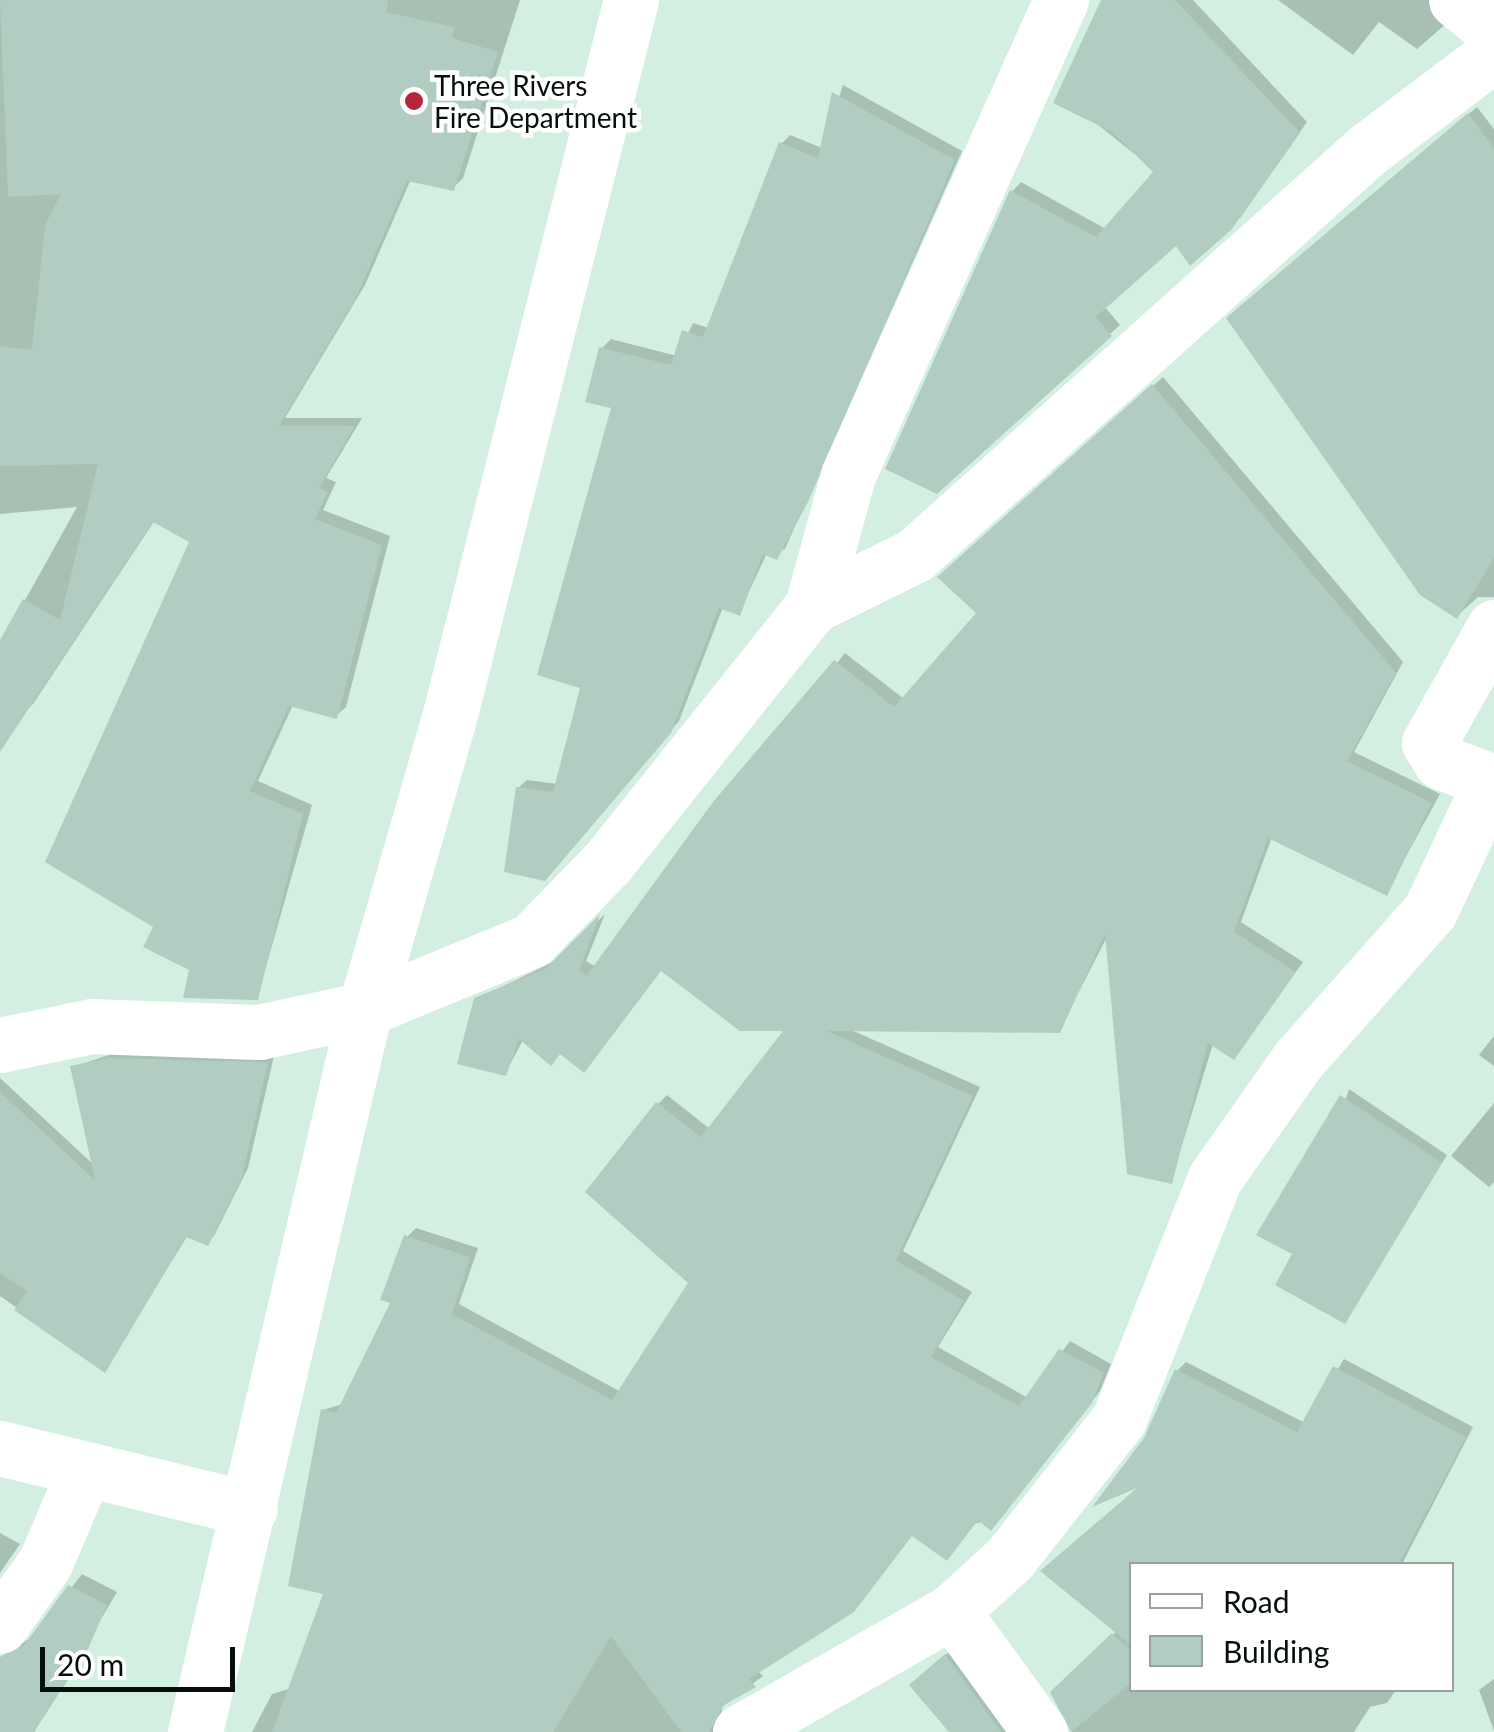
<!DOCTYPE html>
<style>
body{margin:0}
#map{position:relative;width:1494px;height:1732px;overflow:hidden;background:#d3efe2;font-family:Lato,sans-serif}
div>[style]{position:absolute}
.shadow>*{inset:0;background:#0003}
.building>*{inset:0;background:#b1ccc0}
.minor>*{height:55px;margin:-27.5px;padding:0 27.5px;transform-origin:27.5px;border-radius:27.5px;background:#fff}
.dots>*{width:28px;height:28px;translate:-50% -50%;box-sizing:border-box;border:5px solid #fff;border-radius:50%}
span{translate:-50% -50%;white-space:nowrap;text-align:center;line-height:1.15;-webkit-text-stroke:9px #fff;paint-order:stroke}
.poi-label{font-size:28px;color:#060f0b}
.left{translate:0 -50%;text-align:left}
.legend{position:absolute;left:1129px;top:1562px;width:325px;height:130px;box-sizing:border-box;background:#fff;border:2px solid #9b9f9d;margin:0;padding:12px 18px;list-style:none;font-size:30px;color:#060f0b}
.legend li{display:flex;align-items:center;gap:20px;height:50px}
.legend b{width:50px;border:2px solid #9b9f9d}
.scale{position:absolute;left:40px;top:1647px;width:195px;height:45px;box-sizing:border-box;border:5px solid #060f0b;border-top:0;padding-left:12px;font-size:30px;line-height:35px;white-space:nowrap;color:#060f0b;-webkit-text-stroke:8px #fff;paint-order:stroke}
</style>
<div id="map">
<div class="shadow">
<div style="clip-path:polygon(0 0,520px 0,463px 178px,453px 188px,411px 179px,365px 285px,285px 418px,362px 418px,326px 478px,336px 482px,323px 510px,390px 536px,346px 707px,336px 716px,293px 705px,258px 781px,312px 805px,257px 998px,191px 969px,156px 926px,193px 541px,155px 520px,33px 704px,23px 713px,0 700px,0 645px,77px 507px,0 514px)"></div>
<div style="clip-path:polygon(1130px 0,1193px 0,1307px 122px,1240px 218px,1177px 242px,1104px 306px,1120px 325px,936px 491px,1012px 192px,1021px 182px,1106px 229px,1157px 172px,1082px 112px)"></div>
<div style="clip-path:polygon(1278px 0,1444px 0,1454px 17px,1417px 49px,1379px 22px,1353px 55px)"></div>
<div style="clip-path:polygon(843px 85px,962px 151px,785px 549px,767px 553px,739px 613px,723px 607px,679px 721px,554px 869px,518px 788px,527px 780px,558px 784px,583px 686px,615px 406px,602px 348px,611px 339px,677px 356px,693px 323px,709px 328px,781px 144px,790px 135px,822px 148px)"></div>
<div style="clip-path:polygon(1477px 107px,1494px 129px,1494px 597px,1478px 597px,1457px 616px,1238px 310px)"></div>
<div style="clip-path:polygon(1163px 377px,1403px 662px,1354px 752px,1440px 794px,1386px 893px,1272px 837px,1241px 922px,1303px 962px,1234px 1057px,1213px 1044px,1171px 1181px,1108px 935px,1059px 1030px,849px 1029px,980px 1087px,903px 1251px,972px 1292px,938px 1347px,1028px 1398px,1070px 1341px,1111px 1364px,1100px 1391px,1000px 1519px,913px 1534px,757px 1670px,763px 1676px,722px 1707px,721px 1732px,252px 1732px,272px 1694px,289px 1689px,327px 1592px,323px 1410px,343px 1404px,393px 1302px,407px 1237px,416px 1228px,478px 1248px,459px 1304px,621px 1392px,691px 1283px,658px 1104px,667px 1095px,710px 1129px,788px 1028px,662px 969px,561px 1052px,523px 1040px,505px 1074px,477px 999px,557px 960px,605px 914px,586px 961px,596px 967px,845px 653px,904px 699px,980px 613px,950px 568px)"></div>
<div style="clip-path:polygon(1494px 1036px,1494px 1066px,1479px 1055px)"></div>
<div style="clip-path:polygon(118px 1052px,274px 1056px,248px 1168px,214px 1236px,207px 1243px,188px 1235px,105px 1369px,0 1296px,0 1078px,95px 1166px,73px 1067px)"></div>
<div style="clip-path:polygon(1349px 1089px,1447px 1155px,1345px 1320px,1295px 1253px)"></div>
<div style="clip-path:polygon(1494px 1103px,1494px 1182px,1489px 1187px,1451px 1156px)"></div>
<div style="clip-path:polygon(1344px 1359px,1473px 1427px,1402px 1564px,1132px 1564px,1132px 1690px,1396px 1690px,1387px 1703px,1370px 1707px,1354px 1732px,1072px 1732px,1053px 1692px,1117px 1631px,1146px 1439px,1177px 1371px,1186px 1362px,1305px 1423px)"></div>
<div style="clip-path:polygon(0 1533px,20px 1544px,0 1573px)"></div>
<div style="clip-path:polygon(82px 1574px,117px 1592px,34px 1732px,0 1732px,0 1658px,35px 1635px)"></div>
<div style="clip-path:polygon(955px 1647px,1016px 1732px,955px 1732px,921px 1676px)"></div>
<div style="clip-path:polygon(1494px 1679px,1494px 1731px,1479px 1690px)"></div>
</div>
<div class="building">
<div style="clip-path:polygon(0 0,388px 0,386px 12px,454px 27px,452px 38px,498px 52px,454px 191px,407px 181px,356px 298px,279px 426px,355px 426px,319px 488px,328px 492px,315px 519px,382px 545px,337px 719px,289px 706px,250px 791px,303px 814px,258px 1000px,183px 998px,189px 970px,143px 947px,153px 927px,45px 862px,189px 542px,153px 522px,0 752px,0 640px,23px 599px,60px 620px,98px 464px,0 466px,0 346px,32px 350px,45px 225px,61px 194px,8px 197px)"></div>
<div style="clip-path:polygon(1101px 0,1175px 0,1300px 133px,1231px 230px,1190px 266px,1176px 246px,1096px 317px,1112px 336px,937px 494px,885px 469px,1010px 190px,1096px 237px,1153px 172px,1112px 132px,1053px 103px)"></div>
<div style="clip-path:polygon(832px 92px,955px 160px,808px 502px,777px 560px,763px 554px,740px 616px,719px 608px,671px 733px,545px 881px,504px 872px,516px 787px,553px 792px,580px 688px,537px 675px,611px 408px,585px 402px,599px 347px,671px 365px,682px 330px,703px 337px,779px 142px,818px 158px)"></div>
<div style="clip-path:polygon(1468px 113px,1494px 149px,1494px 558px,1457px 619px,1420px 595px,1226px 318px)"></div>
<div style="clip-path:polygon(1152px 384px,1396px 673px,1347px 761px,1432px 803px,1387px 896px,1268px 838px,1234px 932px,1296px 972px,1234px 1060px,1208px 1043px,1172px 1184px,1127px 1174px,1105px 934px,1060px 1033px,827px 1031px,973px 1096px,896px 1260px,964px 1301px,931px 1357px,1019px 1406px,1059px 1349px,1104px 1373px,1092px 1403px,991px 1531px,978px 1520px,947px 1561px,912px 1536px,854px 1612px,749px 1679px,756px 1687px,724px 1705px,709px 1732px,681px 1732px,611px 1636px,553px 1732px,272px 1732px,323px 1594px,288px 1586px,321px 1409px,336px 1413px,390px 1303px,380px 1300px,404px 1235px,470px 1257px,452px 1314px,612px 1400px,688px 1283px,585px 1192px,656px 1102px,701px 1137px,783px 1031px,740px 1031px,661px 971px,584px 1073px,560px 1054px,551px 1066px,519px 1039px,506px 1076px,457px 1064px,474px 998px,545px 969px,600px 914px,579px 971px,587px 975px,713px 802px,834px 660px,894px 707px,976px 613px,937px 577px)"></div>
<div style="clip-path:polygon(109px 1058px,268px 1062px,242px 1178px,208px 1246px,186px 1237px,105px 1373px,14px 1310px,27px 1291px,0 1273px,0 1092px,95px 1180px,70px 1066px)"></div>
<div style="clip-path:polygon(1340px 1095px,1442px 1163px,1345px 1324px,1275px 1285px,1292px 1254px,1256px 1235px)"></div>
<div style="clip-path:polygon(1333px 1366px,1466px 1437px,1399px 1564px,1132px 1564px,1132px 1646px,1040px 1571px,1137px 1488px,1092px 1507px,1144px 1438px,1175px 1369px,1297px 1432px)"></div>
<div style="clip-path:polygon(68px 1585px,107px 1605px,88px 1649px,34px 1732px,0 1732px,0 1657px,25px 1644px)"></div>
<div style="clip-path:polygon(1112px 1633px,1132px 1652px,1132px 1682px,1071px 1732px,1050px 1692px)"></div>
<div style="clip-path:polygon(945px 1654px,1001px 1732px,949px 1732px,909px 1685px)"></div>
</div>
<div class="minor">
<div style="left:1456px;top:0;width:49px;rotate:39.2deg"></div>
<div style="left:812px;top:606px;width:115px;rotate:-26.3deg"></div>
<div style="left:915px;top:555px;width:607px;rotate:-41.86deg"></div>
<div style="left:1367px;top:150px;width:159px;rotate:-37.1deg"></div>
<div style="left:1494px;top:627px;width:133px;rotate:119.3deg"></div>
<div style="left:1429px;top:743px;width:22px;rotate:58deg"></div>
<div style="left:1441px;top:762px;width:57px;rotate:20.7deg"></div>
<div style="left:0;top:1045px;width:94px;rotate:-11.7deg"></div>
<div style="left:92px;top:1026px;width:167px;rotate:2.1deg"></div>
<div style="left:259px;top:1032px;width:108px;rotate:-12.2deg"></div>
<div style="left:365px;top:1009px;width:181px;rotate:-22.4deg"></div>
<div style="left:532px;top:940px;width:107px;rotate:-45.8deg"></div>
<div style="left:607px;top:863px;width:329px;rotate:-51.4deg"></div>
<div style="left:812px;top:606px;width:136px;rotate:-74.6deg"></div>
<div style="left:848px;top:475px;width:521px;rotate:-65.85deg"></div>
<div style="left:0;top:1448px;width:257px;rotate:13.7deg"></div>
<div style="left:952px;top:1611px;width:150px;rotate:54deg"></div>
<div style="left:0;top:1626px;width:77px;rotate:-54.5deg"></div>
<div style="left:45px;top:1563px;width:102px;rotate:-66.9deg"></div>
<div style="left:195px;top:1732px;width:743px;rotate:-76.77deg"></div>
<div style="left:365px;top:1009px;width:299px;rotate:-73.9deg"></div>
<div style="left:448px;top:722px;width:745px;rotate:-75.78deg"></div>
<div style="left:740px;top:1732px;width:244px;rotate:-29.7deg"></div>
<div style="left:952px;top:1611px;width:79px;rotate:-42.4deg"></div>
<div style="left:1010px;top:1558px;width:177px;rotate:-51.9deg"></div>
<div style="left:1119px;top:1419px;width:259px;rotate:-68.3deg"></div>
<div style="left:1215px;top:1178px;width:144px;rotate:-54.9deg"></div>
<div style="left:1298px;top:1060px;width:199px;rotate:-48.5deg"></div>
<div style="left:1430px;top:911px;width:144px;rotate:-64.9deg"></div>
</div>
<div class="dots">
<div style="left:414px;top:101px;background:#b6253a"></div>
</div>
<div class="poi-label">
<span class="left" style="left:434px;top:101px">Three Rivers<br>Fire Department</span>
</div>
<ul class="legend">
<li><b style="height:12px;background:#fff"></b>Road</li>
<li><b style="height:28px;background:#b1ccc0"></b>Building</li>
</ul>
<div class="scale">20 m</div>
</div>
